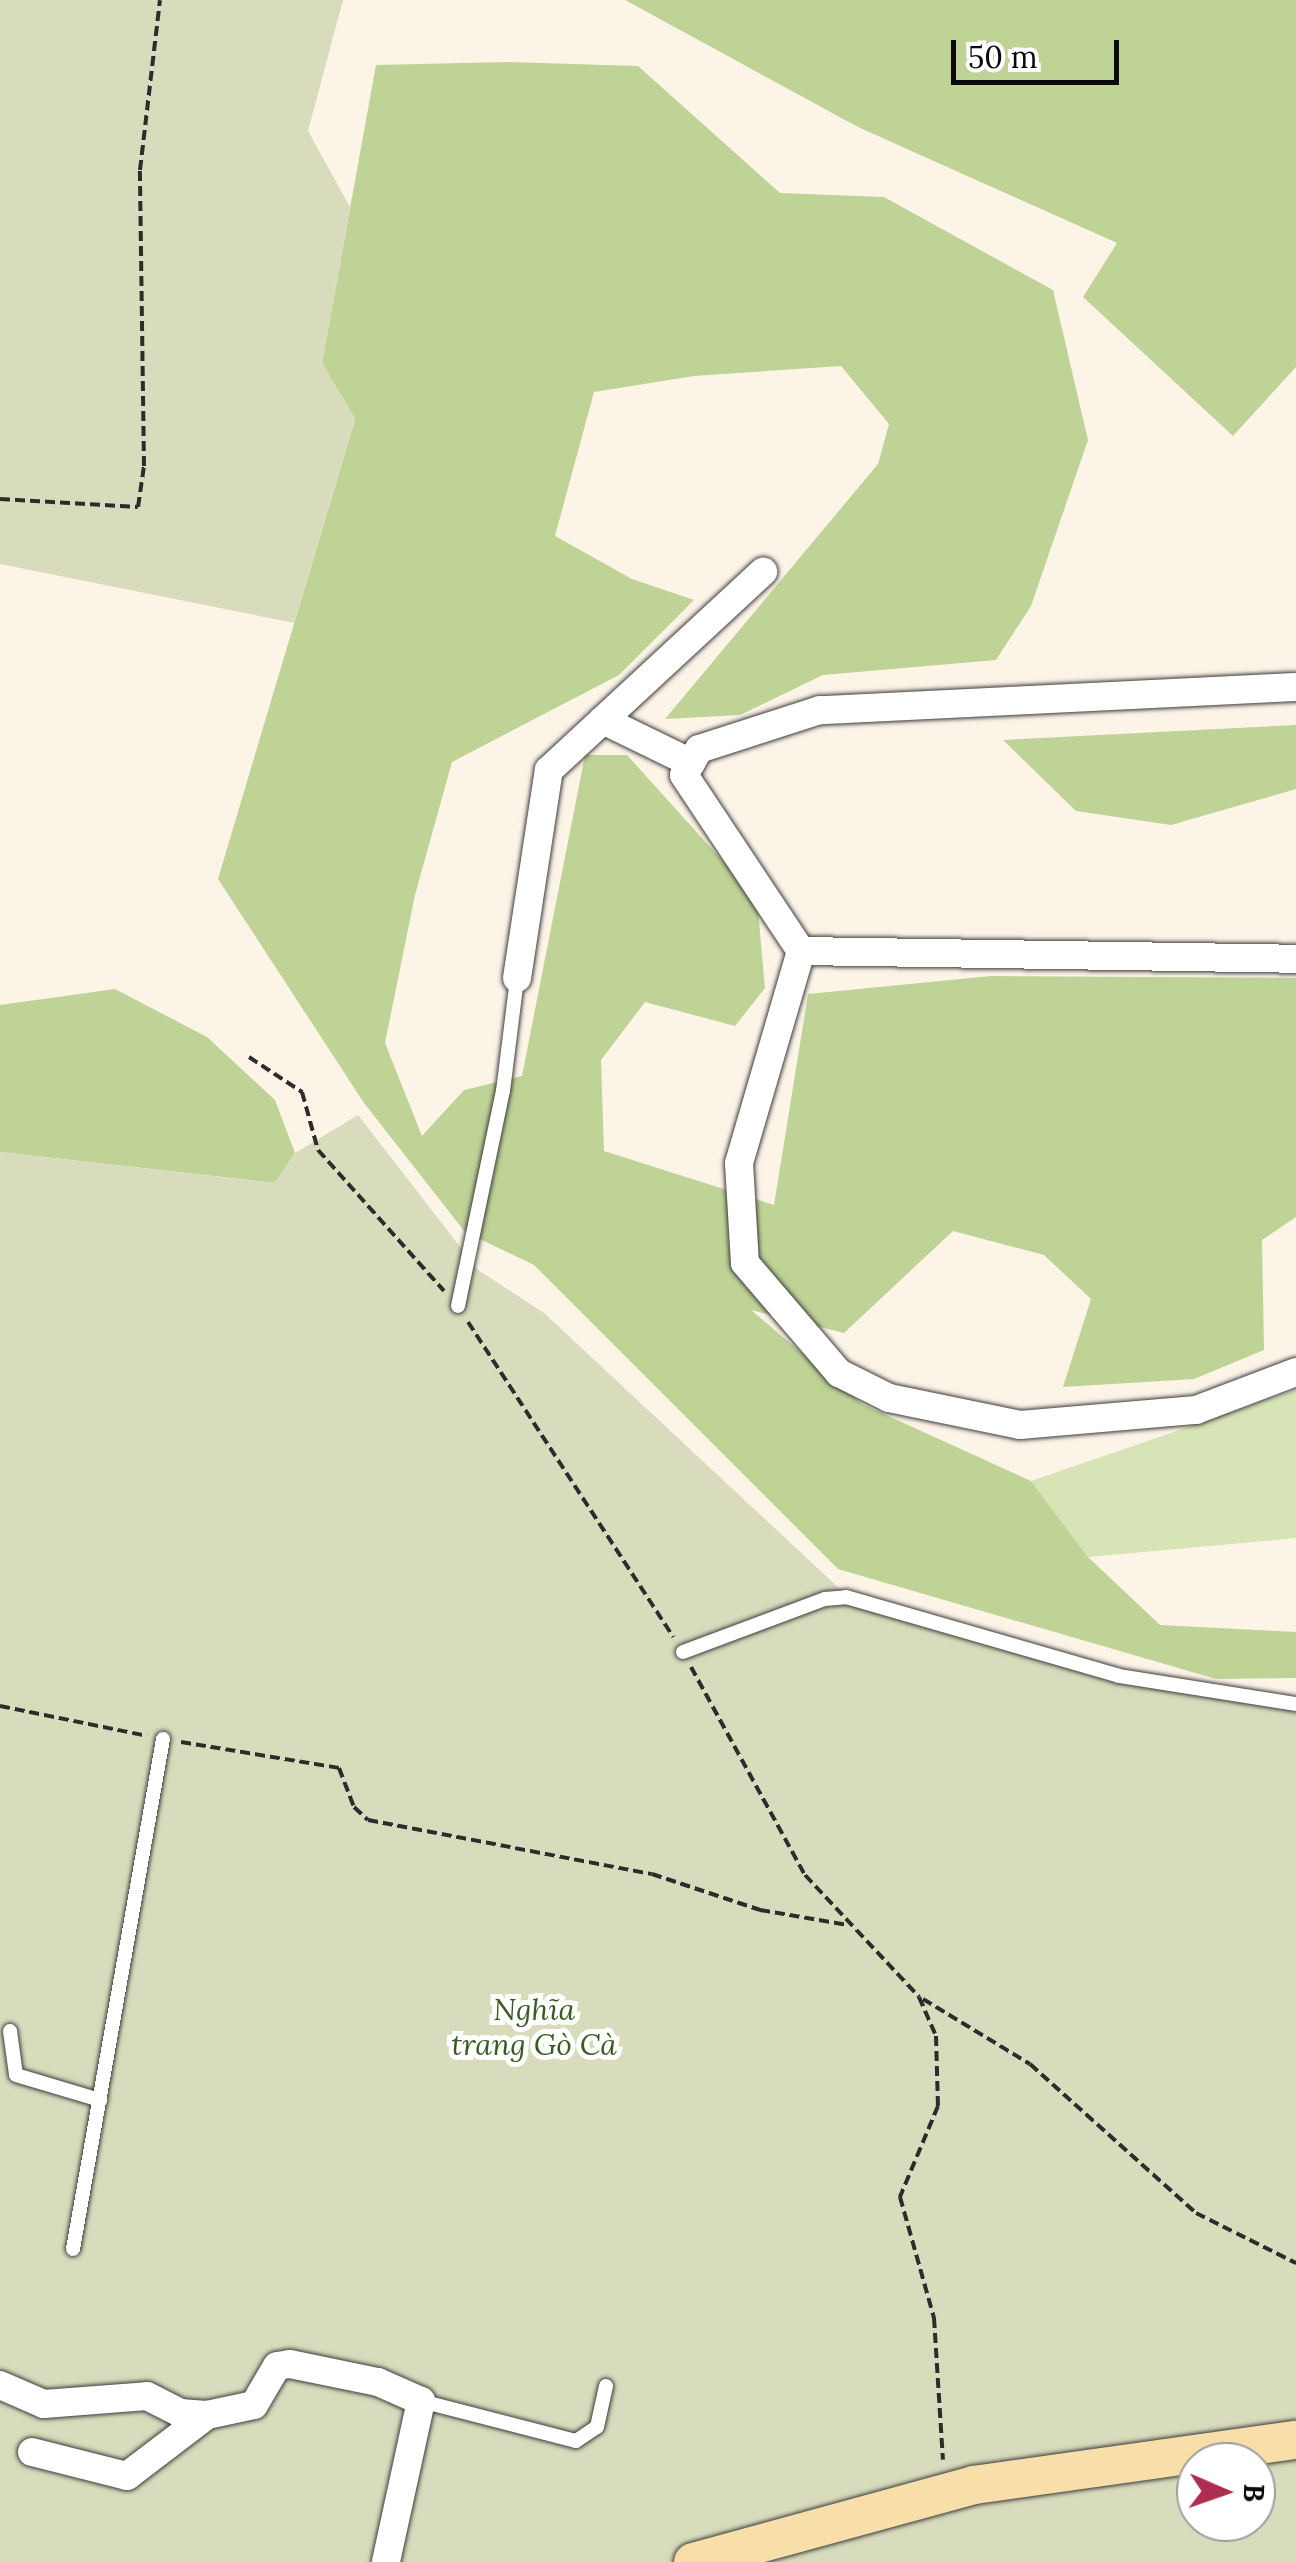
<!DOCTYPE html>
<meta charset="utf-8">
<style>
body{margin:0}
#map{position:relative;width:1296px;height:2562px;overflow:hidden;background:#fdf4e8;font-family:Lora,serif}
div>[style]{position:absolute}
.green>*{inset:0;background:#d7e4b5}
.forest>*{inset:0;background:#bfd396}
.cemetery>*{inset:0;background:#d8dcbc}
.path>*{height:4px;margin-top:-2px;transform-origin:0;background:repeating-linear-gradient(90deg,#2c2c2c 0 10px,transparent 0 15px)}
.roads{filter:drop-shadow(0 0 2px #3d3d3d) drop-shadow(0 0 2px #3d3d3d)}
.lane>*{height:14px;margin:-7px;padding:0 7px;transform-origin:7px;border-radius:7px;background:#fff}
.street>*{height:28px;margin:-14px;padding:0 14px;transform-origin:14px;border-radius:14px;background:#fff}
.secondary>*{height:38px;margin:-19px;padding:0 19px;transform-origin:19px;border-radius:19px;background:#f8dea8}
span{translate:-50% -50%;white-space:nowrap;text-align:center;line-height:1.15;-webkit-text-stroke:10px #fff;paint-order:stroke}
.park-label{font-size:30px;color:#395b21;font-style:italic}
.north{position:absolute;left:1176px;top:2442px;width:100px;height:100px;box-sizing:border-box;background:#fff;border:2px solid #9d9d9d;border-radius:50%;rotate:92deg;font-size:28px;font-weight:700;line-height:40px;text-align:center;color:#0a0a0a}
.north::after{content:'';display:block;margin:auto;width:35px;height:45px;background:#ad2e50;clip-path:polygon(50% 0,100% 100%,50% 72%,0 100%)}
.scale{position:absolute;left:951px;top:40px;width:168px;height:45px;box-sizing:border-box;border:5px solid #0a0a0a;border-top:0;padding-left:12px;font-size:30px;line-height:35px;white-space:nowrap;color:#0a0a0a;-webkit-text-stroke:8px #fff;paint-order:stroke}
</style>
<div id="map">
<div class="green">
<div style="clip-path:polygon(1296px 1390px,1296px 1538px,1088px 1557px,1031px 1481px)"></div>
</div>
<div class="forest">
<div style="clip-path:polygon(625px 0,1296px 0,1296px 367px,1233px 436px,1083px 297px,1117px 243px,858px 127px)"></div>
<div style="clip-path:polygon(507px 62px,638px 66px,780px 193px,884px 197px,1053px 290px,1088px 440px,1031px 606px,996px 660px,823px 675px,740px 715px,665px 719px,878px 464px,889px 424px,841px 366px,694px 376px,594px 392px,555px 536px,632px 579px,694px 600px,619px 675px,452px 762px,415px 895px,385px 1043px,422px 1136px,464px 1090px,522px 1076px,585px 755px,627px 755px,757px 899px,765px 988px,735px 1026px,645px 1002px,601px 1060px,604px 1151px,774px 1205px,808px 994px,991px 976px,1296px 978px,1296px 1217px,1262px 1240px,1264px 1350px,1194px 1379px,1063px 1387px,1091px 1299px,1044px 1255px,953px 1231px,844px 1333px,751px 1310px,862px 1404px,1031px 1481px,1088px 1557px,1160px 1625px,1296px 1632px,1296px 1678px,1216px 1679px,838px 1569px,534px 1265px,465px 1232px,364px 1103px,218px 879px,355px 419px,322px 363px,376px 65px)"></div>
<div style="clip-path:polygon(1296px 725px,1296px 789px,1171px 825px,1076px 811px,1003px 740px)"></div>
<div style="clip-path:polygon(115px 989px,207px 1037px,275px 1100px,295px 1153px,275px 1183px,0 1152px,0 1005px)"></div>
</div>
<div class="cemetery">
<div style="clip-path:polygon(0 0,343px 0,308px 131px,350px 207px,322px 363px,355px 418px,294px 623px,0 564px)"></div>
<div style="clip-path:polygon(evenodd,358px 1115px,478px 1270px,544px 1313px,840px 1589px,1111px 1667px,1296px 1703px,1296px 2562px,0 2562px,0 1152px,274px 1183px,295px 1153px,358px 1115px,1196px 2462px,1256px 2462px,1256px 2522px,1196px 2522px,1196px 2462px)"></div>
</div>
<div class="path">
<div style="left:0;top:499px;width:138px;rotate:3.3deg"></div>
<div style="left:138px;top:507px;width:41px;rotate:-81.7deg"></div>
<div style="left:144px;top:466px;width:296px;rotate:-90.8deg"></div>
<div style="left:140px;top:170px;width:171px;rotate:-83.3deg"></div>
<div style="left:249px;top:1057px;width:64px;rotate:33.4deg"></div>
<div style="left:302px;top:1092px;width:60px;rotate:74.6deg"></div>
<div style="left:318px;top:1150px;width:189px;rotate:48.2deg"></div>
<div style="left:468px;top:1322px;width:376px;rotate:56.9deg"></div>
<div style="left:691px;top:1667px;width:237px;rotate:61.3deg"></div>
<div style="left:805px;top:1875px;width:167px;rotate:46.9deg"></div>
<div style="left:919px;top:1997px;width:43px;rotate:66.4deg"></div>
<div style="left:936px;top:2036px;width:70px;rotate:88.4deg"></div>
<div style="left:938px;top:2106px;width:99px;rotate:112.7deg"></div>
<div style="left:900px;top:2197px;width:126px;rotate:74.3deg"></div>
<div style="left:934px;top:2318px;width:142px;rotate:86.4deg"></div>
<div style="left:0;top:1706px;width:150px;rotate:11.5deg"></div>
<div style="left:181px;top:1742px;width:160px;rotate:9.3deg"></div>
<div style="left:339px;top:1768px;width:42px;rotate:69deg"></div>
<div style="left:354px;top:1807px;width:19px;rotate:43deg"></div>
<div style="left:368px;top:1820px;width:289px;rotate:10.8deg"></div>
<div style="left:652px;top:1874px;width:114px;rotate:18.4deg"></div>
<div style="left:760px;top:1910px;width:89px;rotate:9.7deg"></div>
<div style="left:923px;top:1999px;width:125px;rotate:31.3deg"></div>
<div style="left:1030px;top:2064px;width:223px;rotate:41.9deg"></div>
<div style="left:1196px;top:2213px;width:112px;rotate:26.6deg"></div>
</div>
<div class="roads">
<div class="lane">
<div style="left:458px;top:1306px;width:220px;rotate:-78.2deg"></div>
<div style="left:503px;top:1091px;width:114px;rotate:-82.9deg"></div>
<div style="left:683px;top:1652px;width:152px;rotate:-20.5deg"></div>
<div style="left:825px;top:1599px;width:21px;rotate:-5deg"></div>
<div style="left:846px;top:1597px;width:284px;rotate:16.1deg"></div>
<div style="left:1119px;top:1676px;width:179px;rotate:9deg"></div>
<div style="left:10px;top:2031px;width:44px;rotate:82.2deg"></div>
<div style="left:16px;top:2075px;width:88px;rotate:16.6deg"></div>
<div style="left:73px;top:2249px;width:518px;rotate:-79.99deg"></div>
<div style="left:421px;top:2401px;width:160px;rotate:14.5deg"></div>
<div style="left:576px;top:2441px;width:25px;rotate:-34deg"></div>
<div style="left:597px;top:2427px;width:42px;rotate:-77.6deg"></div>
</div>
<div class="street">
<div style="left:1296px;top:687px;width:477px;rotate:177.2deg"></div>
<div style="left:820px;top:710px;width:127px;rotate:162.1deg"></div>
<div style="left:699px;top:749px;width:30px;rotate:120deg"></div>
<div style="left:684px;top:775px;width:211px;rotate:56.4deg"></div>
<div style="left:801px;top:951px;width:221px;rotate:106.3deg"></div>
<div style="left:739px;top:1163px;width:100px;rotate:86.6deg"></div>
<div style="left:745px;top:1263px;width:145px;rotate:49.5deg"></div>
<div style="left:839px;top:1373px;width:56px;rotate:26.6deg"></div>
<div style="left:889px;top:1398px;width:134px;rotate:11.6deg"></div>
<div style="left:1020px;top:1425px;width:177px;rotate:-4.9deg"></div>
<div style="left:1196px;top:1410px;width:107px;rotate:-20.8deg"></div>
<div style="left:603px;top:720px;width:98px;rotate:26deg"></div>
<div style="left:801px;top:951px;width:495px;rotate:0.9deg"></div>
<div style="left:517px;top:978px;width:210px;rotate:-81.3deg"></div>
<div style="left:549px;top:770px;width:292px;rotate:-42.8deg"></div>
<div style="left:0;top:2385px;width:48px;rotate:23.4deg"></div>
<div style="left:44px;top:2404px;width:103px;rotate:-4.4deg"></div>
<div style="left:147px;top:2396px;width:37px;rotate:27deg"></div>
<div style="left:180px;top:2413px;width:27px;rotate:4deg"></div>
<div style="left:207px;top:2415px;width:48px;rotate:-12deg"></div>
<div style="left:254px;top:2405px;width:45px;rotate:-59.5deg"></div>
<div style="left:277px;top:2366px;width:13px;rotate:-9deg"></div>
<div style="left:290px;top:2364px;width:90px;rotate:11.6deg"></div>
<div style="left:378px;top:2382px;width:47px;rotate:23.8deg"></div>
<div style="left:421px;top:2401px;width:165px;rotate:102.3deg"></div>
<div style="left:32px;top:2452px;width:98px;rotate:14.2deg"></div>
<div style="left:127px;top:2476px;width:101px;rotate:-37.3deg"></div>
</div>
<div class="secondary">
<div style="left:693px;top:2562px;width:291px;rotate:-15.3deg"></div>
<div style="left:974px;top:2485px;width:325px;rotate:-8deg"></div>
</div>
</div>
<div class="park-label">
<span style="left:534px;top:2026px">Nghĩa<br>trang Gò Cà</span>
</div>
<div class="north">B</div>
<div class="scale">50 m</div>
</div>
